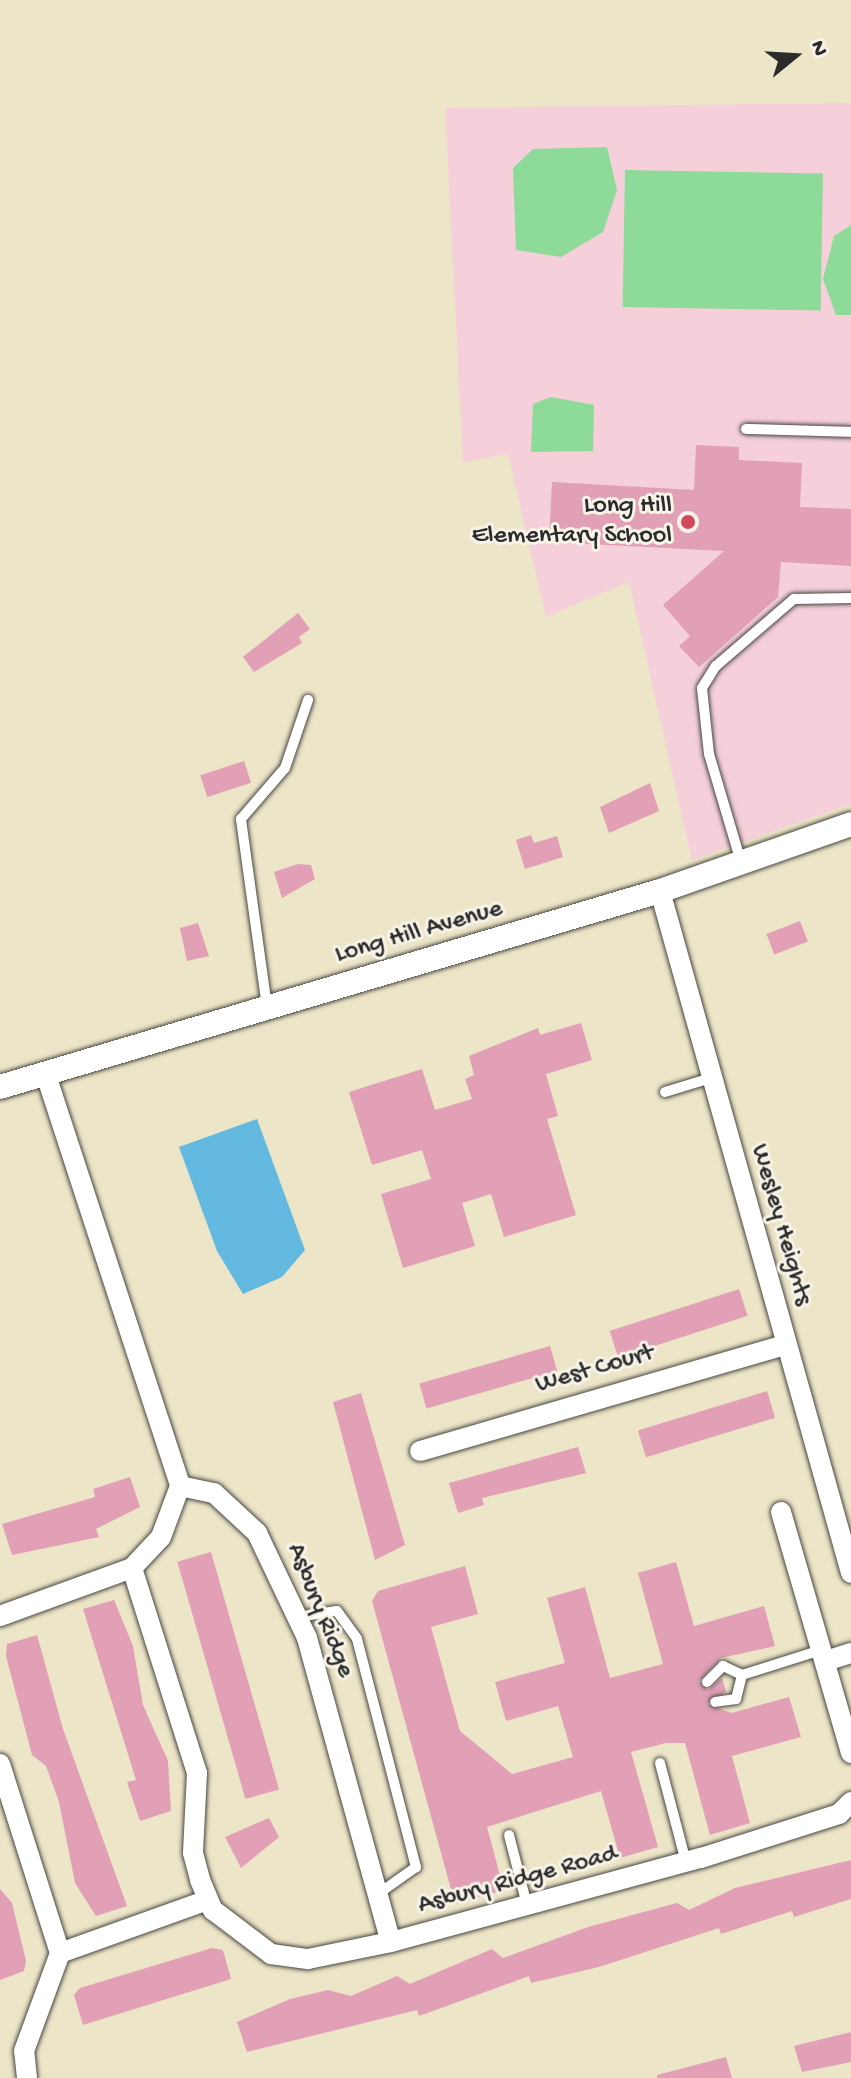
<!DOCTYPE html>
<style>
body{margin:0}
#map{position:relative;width:851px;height:2078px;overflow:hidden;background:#ece5c7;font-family:"Gochi Hand",sans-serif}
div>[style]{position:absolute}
.built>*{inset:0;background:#f5cfda}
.green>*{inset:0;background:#8eda98;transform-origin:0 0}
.water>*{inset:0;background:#63b9df}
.building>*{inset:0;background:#e1a0b5;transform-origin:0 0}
.roads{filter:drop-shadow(0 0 2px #484742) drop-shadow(0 0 2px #484742)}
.service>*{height:10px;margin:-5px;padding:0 5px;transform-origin:5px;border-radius:5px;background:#fff}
.minor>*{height:20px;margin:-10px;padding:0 10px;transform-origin:10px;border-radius:10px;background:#fff}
.tertiary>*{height:24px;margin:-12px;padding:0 12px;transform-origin:12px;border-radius:12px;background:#fff}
.dots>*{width:22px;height:22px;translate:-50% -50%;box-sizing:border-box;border:4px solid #f7f3e8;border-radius:50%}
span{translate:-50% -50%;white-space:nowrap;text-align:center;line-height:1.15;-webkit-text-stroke:6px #f7f3e8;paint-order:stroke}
.poi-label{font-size:26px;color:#2b2b2b}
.right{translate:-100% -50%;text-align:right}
.street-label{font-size:26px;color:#2b2b2b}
.north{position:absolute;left:755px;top:16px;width:80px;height:80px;-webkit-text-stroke:6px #f7f3e8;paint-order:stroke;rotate:72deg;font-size:22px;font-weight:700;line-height:32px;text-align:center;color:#2b2b2b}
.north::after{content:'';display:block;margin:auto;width:28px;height:36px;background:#2b2b2b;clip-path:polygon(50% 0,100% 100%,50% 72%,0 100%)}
</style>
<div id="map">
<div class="built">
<div style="clip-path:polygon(851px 103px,851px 804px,692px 860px,629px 582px,546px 617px,508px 454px,463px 462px,445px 108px)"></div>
</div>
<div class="green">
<div style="clip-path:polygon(607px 147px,617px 190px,603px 232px,561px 257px,516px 250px,513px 168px,533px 149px)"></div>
<div style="left:625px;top:170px;width:198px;height:137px;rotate:1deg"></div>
<div style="clip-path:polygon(851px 225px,851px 315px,836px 315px,823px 279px,834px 236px)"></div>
<div style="clip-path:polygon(551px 397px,594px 405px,593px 451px,531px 452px,533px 404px)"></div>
</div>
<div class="water">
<div style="clip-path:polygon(257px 1119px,305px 1250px,282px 1277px,243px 1294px,217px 1251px,179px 1147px)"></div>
</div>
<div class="building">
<div style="clip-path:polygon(696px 445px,739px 447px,739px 460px,802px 463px,800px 507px,851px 509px,851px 566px,781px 562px,778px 597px,699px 667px,679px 646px,690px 636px,663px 605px,724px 551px,549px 542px,552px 482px,694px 490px)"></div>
<div style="clip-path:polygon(298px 613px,310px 629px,299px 637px,302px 643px,254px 672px,243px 657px)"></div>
<div style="left:244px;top:761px;width:23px;height:46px;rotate:72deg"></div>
<div style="clip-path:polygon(650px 783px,659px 811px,609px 833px,600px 807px)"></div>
<div style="clip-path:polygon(531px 835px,534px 843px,557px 836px,563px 857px,525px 869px,516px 840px)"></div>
<div style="clip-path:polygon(298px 864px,311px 865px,315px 879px,282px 898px,274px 872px)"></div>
<div style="left:800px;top:921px;width:22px;height:36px;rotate:69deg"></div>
<div style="clip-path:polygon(198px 923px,209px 956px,187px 961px,180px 928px)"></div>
<div style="clip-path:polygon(581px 1023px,592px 1060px,546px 1074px,558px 1116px,547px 1119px,576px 1215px,504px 1237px,491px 1194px,462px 1203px,475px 1246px,403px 1268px,381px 1194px,431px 1179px,422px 1150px,372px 1165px,349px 1092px,422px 1069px,435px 1110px,472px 1099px,465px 1079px,474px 1075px,469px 1056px,538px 1028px,540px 1035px)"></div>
<div style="left:739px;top:1289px;width:28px;height:136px;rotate:72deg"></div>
<div style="left:550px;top:1346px;width:26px;height:136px;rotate:74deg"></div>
<div style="left:767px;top:1391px;width:28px;height:135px;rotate:73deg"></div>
<div style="clip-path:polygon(361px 1393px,405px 1545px,375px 1560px,333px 1402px)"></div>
<div style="clip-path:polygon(578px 1447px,586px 1473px,482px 1498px,484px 1505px,458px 1513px,449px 1483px)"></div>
<div style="clip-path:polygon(130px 1477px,140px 1507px,96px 1529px,99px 1537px,12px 1555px,2px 1524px,95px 1497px,93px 1489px)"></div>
<div style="left:211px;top:1552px;width:247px;height:35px;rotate:74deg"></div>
<div style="clip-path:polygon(676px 1562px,694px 1626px,764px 1606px,775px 1646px,721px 1658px,699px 1681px,708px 1690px,722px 1678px,726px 1692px,707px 1704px,731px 1713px,789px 1697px,801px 1737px,732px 1756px,750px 1823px,710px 1835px,685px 1743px,666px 1743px,631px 1752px,658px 1847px,620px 1858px,601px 1791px,487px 1827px,504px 1890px,455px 1904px,372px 1601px,378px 1591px,465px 1566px,478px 1614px,431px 1627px,460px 1731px,512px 1774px,573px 1757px,558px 1706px,506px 1721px,495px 1682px,565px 1663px,547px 1598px,585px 1587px,610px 1678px,663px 1664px,638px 1573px)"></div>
<div style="clip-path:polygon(114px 1600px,133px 1646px,143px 1705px,168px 1761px,171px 1811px,140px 1821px,127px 1782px,136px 1780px,83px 1609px)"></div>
<div style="clip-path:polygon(37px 1635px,63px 1729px,127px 1906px,96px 1916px,75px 1883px,59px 1802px,46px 1766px,32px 1755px,6px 1656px,7px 1644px)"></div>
<div style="clip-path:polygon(269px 1818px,279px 1837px,241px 1868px,225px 1837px)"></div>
<div style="clip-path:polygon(851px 1860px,851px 1899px,794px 1917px,792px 1911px,721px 1934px,719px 1928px,599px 1967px,531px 1983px,529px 1976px,419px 2016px,417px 2010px,247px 2052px,237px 2022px,290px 1999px,328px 1990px,351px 1996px,397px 1976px,410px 1984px,492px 1949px,503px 1958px,588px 1927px,677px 1903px,689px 1910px,735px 1888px)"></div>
<div style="clip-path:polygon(0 1889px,12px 1903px,26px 1961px,24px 1971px,0 1980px)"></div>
<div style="clip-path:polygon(212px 1948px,223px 1950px,231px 1979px,83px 2025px,74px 1995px,80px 1988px)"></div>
<div style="clip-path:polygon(851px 2032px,851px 2062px,802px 2072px,794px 2046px)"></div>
<div style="clip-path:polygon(726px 2057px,732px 2078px,657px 2078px,657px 2075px)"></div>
</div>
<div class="roads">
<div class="service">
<div style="left:746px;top:429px;width:105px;rotate:1.6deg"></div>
<div style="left:741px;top:862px;width:113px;rotate:-106.5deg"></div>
<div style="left:709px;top:754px;width:66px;rotate:-96.1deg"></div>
<div style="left:702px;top:688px;width:26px;rotate:-58deg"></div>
<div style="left:716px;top:666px;width:103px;rotate:-40.7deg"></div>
<div style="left:794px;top:599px;width:57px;rotate:-1deg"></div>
<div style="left:267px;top:1007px;width:190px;rotate:-97.9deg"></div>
<div style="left:241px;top:819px;width:67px;rotate:-49.2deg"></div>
<div style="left:285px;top:768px;width:72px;rotate:-71.3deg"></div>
<div style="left:665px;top:1092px;width:48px;rotate:-16.9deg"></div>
<div style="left:298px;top:1617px;width:39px;rotate:-9deg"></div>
<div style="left:337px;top:1611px;width:34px;rotate:54deg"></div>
<div style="left:357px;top:1639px;width:236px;rotate:75.5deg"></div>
<div style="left:416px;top:1867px;width:47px;rotate:144.6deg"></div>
<div style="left:742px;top:1675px;width:83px;rotate:-17.6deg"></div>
<div style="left:707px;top:1682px;width:23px;rotate:-45deg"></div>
<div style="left:723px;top:1666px;width:21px;rotate:25deg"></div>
<div style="left:742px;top:1675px;width:25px;rotate:104deg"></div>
<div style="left:736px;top:1699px;width:21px;rotate:172deg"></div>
<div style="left:660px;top:1763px;width:102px;rotate:75.3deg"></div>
<div style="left:509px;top:1835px;width:72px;rotate:75.6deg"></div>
</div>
<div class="minor">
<div style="left:660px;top:891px;width:708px;rotate:74.35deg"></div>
<div style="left:45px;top:1072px;width:435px;rotate:71.9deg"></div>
<div style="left:180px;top:1486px;width:35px;rotate:12deg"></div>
<div style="left:214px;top:1493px;width:59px;rotate:42.9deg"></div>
<div style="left:257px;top:1533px;width:116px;rotate:64.5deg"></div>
<div style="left:307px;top:1638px;width:315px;rotate:74.6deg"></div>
<div style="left:420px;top:1451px;width:381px;rotate:-16.2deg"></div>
<div style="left:781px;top:1512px;width:251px;rotate:73.8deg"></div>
<div style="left:132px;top:1568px;width:215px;rotate:72.4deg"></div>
<div style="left:197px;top:1773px;width:80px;rotate:92.9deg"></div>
<div style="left:193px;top:1853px;width:28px;rotate:75deg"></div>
<div style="left:200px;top:1880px;width:33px;rotate:67deg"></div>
<div style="left:213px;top:1910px;width:73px;rotate:37.2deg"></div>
<div style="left:271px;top:1954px;width:37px;rotate:8deg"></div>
<div style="left:308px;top:1959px;width:85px;rotate:-11.6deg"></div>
<div style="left:391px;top:1942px;width:321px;rotate:-15.2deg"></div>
<div style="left:701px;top:1858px;width:145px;rotate:-17.7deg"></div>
<div style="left:839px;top:1814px;width:17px;rotate:-45deg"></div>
<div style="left:0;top:1616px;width:140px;rotate:-20deg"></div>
<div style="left:132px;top:1568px;width:42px;rotate:-46.9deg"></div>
<div style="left:161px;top:1537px;width:54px;rotate:-69.6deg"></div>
<div style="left:826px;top:1661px;width:26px;rotate:-18deg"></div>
<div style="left:0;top:1764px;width:198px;rotate:72.4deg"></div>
<div style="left:27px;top:2078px;width:27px;rotate:-96deg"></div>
<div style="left:24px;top:2051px;width:104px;rotate:-69.8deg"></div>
<div style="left:60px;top:1953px;width:157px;rotate:-19.7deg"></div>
</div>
<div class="tertiary">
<div style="left:0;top:1087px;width:688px;rotate:-16.54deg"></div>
<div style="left:660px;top:891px;width:202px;rotate:-19.3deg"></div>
</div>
</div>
<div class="dots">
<div style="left:688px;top:522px;background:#d1495b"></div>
</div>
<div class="poi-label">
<span class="right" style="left:672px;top:522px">Long Hill<br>Elementary School</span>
</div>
<div class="street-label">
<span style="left:419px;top:933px;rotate:-16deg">Long Hill Avenue</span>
<span style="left:780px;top:1225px;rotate:74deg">Wesley Heights</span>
<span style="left:595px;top:1370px;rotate:-16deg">West Court</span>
<span style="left:319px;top:1611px;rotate:68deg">Asbury Ridge</span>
<span style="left:518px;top:1881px;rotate:-15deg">Asbury Ridge Road</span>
</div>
<div class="north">N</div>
</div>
